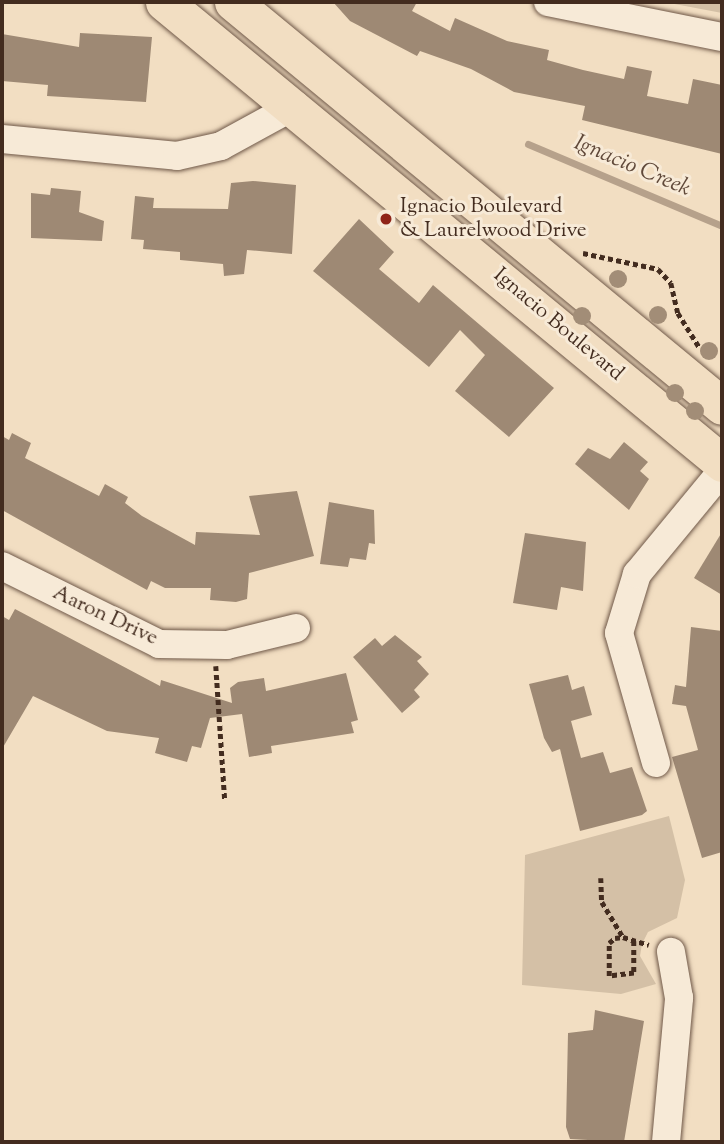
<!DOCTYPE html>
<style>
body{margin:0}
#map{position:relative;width:724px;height:1144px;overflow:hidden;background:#f2dec2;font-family:"Sorts Mill Goudy",serif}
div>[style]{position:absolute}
.green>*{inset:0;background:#d4c0a6}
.stream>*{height:7px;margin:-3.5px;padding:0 3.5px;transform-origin:3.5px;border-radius:3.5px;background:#b6a18b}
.building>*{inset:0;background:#9e8974}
.path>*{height:4.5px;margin-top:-2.25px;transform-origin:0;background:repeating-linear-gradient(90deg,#432c1f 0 5px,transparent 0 8.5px)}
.roads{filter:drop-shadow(0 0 2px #6f5848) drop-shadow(0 0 2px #6f5848)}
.minor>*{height:28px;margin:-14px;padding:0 14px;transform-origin:14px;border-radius:14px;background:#f7ead7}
.major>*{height:37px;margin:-18.5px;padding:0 18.5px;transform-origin:18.5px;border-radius:18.5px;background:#f2dec2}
.trees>*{width:18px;height:18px;margin:-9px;border-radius:50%;background:#a28d77}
.dots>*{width:19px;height:19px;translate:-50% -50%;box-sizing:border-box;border:4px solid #f7ead7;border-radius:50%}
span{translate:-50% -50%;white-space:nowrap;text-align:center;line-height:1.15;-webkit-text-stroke:6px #f7ead7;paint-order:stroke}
.poi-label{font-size:21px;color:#432c1f}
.left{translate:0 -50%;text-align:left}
.street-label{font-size:21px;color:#432c1f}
.water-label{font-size:23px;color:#60493a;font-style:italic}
.frame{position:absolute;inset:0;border:4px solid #432c1f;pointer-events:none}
</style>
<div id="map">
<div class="green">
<div style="clip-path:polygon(664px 2px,722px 2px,722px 13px)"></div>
<div style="clip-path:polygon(669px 816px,685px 880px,677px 918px,648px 932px,642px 944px,640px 956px,656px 984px,621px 994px,522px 985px,525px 855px)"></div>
</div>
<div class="stream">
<div style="left:528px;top:144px;width:211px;rotate:22.9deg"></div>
</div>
<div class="building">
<div style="clip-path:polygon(333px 2px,417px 2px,412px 11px,450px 31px,455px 18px,507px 41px,549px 50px,547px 60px,583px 70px,624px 79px,627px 66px,652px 71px,647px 96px,688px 104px,693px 79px,722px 85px,722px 154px,582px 120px,585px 106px,514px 92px,471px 69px,420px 51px,417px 56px,350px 21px)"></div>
<div style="clip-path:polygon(80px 33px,152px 37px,146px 102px,47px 96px,48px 85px,2px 81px,2px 34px,79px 47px)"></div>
<div style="clip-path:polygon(253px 181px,296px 185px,292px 254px,247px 250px,244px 274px,224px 276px,223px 264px,180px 260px,180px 252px,143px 249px,144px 240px,131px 239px,135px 196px,154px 198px,153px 208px,228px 209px,231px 183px)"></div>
<div style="clip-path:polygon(51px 188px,81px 191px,79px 212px,104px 221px,102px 241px,31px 238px,31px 193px,50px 195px)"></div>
<div style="clip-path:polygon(359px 219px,394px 252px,379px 269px,419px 303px,433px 285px,554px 388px,509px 437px,455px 391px,485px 355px,460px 330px,429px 367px,313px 271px)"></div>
<div style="clip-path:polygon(12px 433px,31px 443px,25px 458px,99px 496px,105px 484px,128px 497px,125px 503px,142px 516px,195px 545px,196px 532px,260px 535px,249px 496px,297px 491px,314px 556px,249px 573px,247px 599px,236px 602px,210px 600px,211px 588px,165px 588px,151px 581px,147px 590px,2px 510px,2px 436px,9px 440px)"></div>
<div style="clip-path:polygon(624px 442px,648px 462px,640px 471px,649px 479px,629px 510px,575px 464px,588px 448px,610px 459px)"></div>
<div style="clip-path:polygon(329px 502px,374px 510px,375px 544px,369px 543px,366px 560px,350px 558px,348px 567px,320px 564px)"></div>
<div style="clip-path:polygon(722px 532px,722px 595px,694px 578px)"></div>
<div style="clip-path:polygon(525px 533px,586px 542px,583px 591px,561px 587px,557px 610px,513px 603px)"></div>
<div style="clip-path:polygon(15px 609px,160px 686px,161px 680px,232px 703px,230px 688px,238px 682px,264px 678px,266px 691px,346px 673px,358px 720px,351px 722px,354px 733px,271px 746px,272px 753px,249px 757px,242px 714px,210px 718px,201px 748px,192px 746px,187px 762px,155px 753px,159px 738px,107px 731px,33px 696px,2px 749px,2px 616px,9px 620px)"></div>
<div style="clip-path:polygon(691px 627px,722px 631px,722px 852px,702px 858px,672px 757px,698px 750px,686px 706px,672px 704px,675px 685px,686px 687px)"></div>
<div style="clip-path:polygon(395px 635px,422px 657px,417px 661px,429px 674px,414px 690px,420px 697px,402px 713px,353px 657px,375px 638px,382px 646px)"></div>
<div style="clip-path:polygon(568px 675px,572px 690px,584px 686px,592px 715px,571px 721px,581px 758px,603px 752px,610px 773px,632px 767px,647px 811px,642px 815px,580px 831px,560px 749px,552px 752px,544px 738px,529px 684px)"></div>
<div style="clip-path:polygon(595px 1010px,644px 1021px,624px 1142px,570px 1139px,566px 1127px,568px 1033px,593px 1030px)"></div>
</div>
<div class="path">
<div style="left:583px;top:253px;width:77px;rotate:12deg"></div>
<div style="left:658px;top:269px;width:19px;rotate:47deg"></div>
<div style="left:671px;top:283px;width:31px;rotate:77deg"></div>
<div style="left:678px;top:313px;width:40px;rotate:58deg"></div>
<div style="left:216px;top:666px;width:135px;rotate:86.2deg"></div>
<div style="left:601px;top:878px;width:24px;rotate:88deg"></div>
<div style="left:602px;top:902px;width:41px;rotate:59deg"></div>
<div style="left:634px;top:941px;width:32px;rotate:90deg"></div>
<div style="left:634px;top:973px;width:25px;rotate:173deg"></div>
<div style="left:609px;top:976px;width:33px;rotate:-90deg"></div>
<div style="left:609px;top:943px;width:8px;rotate:-40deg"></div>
<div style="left:615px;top:938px;width:8px;rotate:-7deg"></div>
<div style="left:623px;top:937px;width:27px;rotate:17deg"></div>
</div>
<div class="roads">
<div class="minor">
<div style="left:548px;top:2px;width:177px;rotate:11.4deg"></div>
<div style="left:2px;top:139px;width:176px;rotate:5.5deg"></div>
<div style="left:177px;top:156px;width:45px;rotate:-12.8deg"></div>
<div style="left:221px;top:146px;width:85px;rotate:-28.7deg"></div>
<div style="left:2px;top:566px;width:175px;rotate:26.4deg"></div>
<div style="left:159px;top:644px;width:68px;rotate:0.8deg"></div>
<div style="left:227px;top:645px;width:71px;rotate:-13.8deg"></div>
<div style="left:656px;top:763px;width:135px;rotate:-105.9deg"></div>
<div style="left:619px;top:633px;width:62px;rotate:-73deg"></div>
<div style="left:637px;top:574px;width:134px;rotate:-50.5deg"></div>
<div style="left:666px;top:1142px;width:145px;rotate:-84.8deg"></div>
<div style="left:679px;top:998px;width:47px;rotate:-99.9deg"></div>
</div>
<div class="major">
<div style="left:164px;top:2px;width:724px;rotate:39.56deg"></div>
<div style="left:233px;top:2px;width:634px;rotate:39.56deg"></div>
</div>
</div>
<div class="trees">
<div style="left:618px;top:279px"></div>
<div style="left:658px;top:315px"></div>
<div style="left:582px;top:316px"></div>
<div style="left:709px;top:351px"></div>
<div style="left:675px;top:393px"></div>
<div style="left:695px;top:411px"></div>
</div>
<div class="dots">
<div style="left:386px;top:219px;background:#8f2418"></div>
</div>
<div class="poi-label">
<span class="left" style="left:400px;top:219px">Ignacio Boulevard<br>&amp; Laurelwood Drive</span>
</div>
<div class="street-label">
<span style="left:558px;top:325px;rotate:40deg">Ignacio Boulevard</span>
<span style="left:105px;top:616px;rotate:25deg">Aaron Drive</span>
</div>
<div class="water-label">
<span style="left:632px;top:167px;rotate:23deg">Ignacio Creek</span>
</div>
<div class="frame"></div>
</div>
